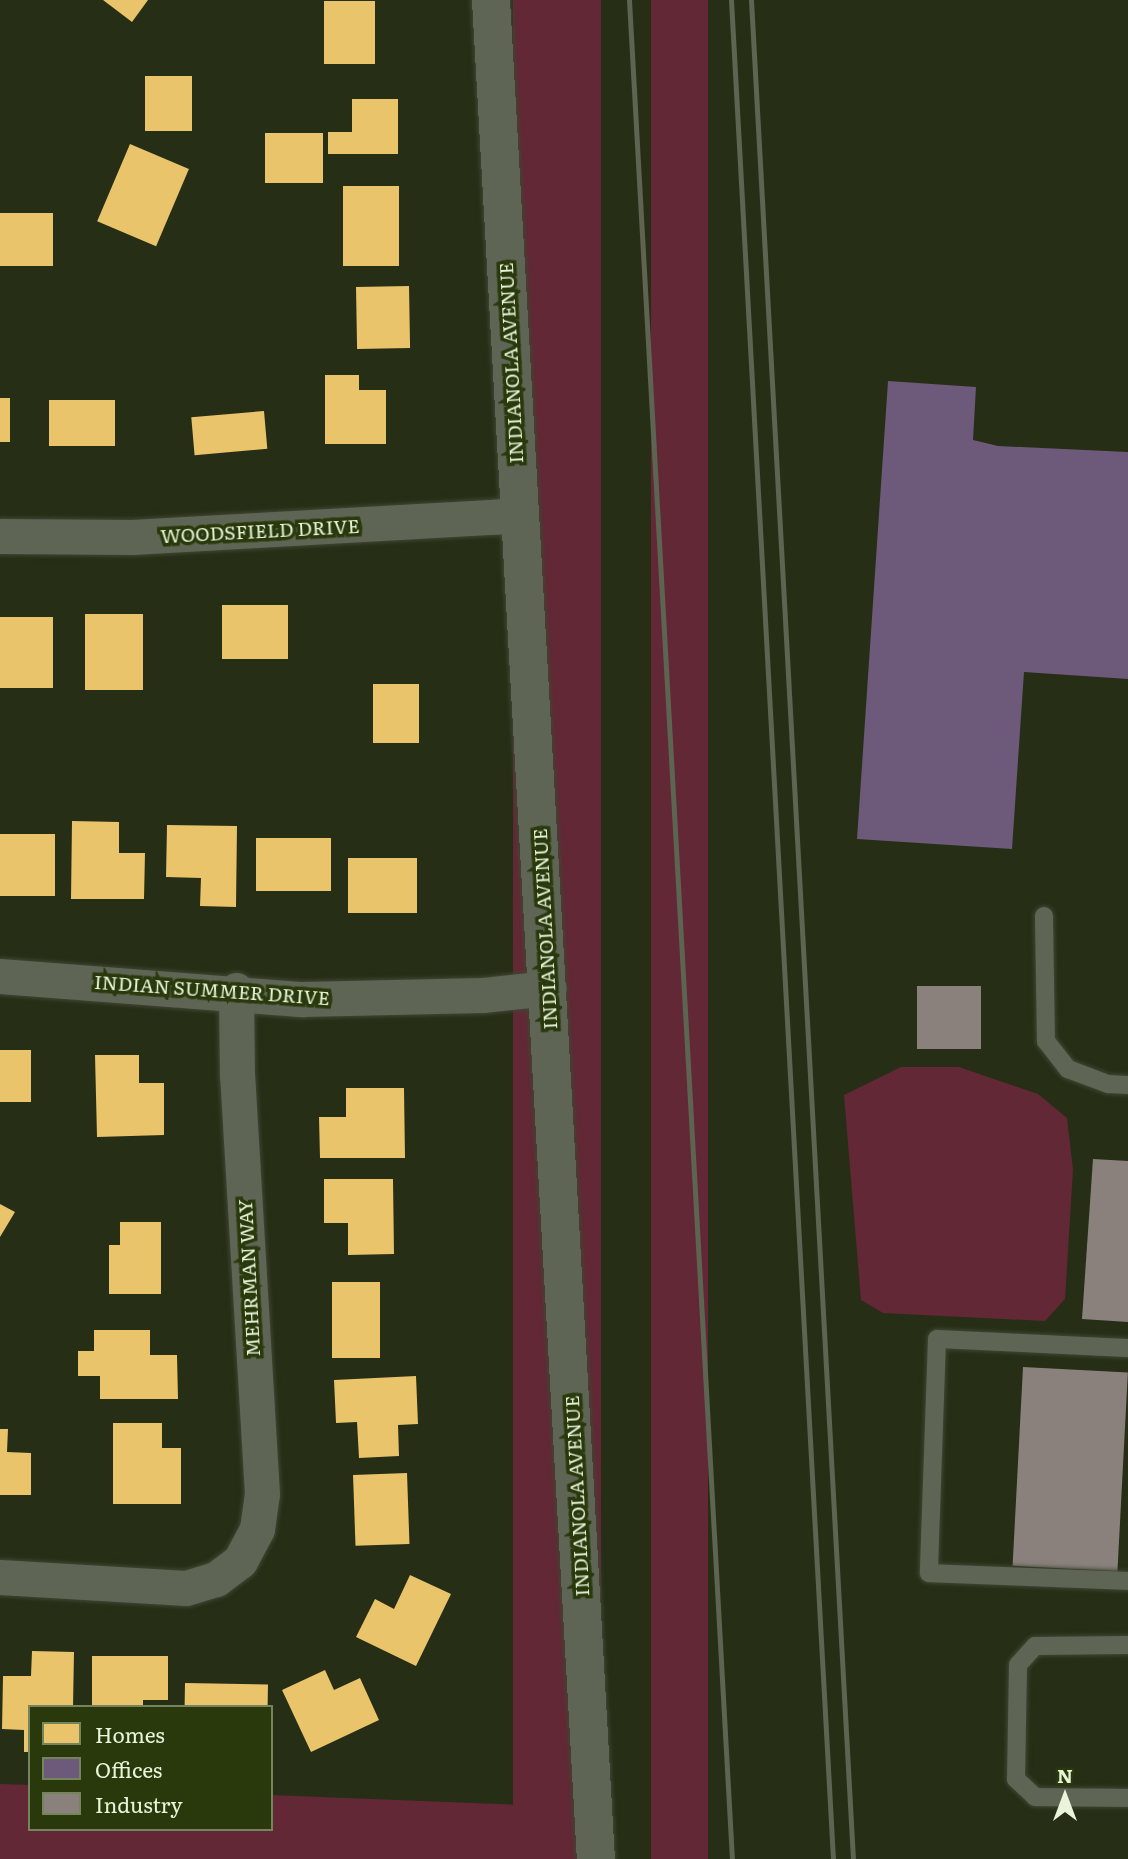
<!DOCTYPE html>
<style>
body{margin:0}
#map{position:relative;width:1128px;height:1859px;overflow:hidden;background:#262e16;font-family:Literata,serif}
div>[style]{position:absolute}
.green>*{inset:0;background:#632835;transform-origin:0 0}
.homes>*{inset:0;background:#e9c46a;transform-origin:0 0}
.offices>*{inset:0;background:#6d597a}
.industry>*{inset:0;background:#8a817c;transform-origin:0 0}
.roads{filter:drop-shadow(0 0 2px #3f4634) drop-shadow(0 0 2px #3f4634)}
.service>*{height:18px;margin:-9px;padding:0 9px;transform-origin:9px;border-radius:9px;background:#5f6554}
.minor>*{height:35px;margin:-17.5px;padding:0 17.5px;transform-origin:17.5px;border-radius:17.5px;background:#5f6554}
.secondary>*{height:38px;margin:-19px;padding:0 19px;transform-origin:19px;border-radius:19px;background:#5f6554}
.rail>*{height:5px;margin:-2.5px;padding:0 2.5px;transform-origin:2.5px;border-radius:2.5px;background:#5d6452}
span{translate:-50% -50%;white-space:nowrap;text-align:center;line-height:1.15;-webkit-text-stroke:7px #2a390c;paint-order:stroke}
.street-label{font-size:19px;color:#e9f4da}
.legend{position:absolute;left:28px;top:1705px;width:245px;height:126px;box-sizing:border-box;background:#2a390c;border:2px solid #76845e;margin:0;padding:9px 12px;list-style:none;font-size:21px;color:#e9f4da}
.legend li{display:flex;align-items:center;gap:14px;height:35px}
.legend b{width:35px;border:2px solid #76845e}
.north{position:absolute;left:1030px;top:1761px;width:70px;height:70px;-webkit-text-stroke:5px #2a390c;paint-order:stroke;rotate:0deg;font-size:19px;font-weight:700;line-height:28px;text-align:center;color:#e9f4da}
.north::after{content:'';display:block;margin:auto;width:24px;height:32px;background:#e9f4da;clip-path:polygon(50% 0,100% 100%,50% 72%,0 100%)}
</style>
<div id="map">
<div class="green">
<div style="left:513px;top:0;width:88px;height:1862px"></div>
<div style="left:651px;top:0;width:57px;height:1862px"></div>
<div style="clip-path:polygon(901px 1067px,959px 1067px,1038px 1094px,1067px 1118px,1073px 1170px,1065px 1299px,1045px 1321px,883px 1313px,861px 1300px,844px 1095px)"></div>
<div style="clip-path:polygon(0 1784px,30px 1785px,30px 1829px,271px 1829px,271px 1795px,548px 1806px,552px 1859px,0 1859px)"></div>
</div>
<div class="homes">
<div style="clip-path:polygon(103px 0,148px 0,132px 22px)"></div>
<div style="left:324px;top:1px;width:51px;height:63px"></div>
<div style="left:145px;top:76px;width:47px;height:55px"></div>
<div style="clip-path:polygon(352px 99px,398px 99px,398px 154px,328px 154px,328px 132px,352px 132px)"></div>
<div style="left:265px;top:133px;width:58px;height:50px"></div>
<div style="left:130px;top:144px;width:64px;height:84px;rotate:23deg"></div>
<div style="left:343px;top:186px;width:56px;height:80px"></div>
<div style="left:0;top:213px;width:53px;height:53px"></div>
<div style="left:409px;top:286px;width:62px;height:53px;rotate:89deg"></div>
<div style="clip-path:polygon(325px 375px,359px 375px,359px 390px,386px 390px,386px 444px,325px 444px)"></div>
<div style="left:0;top:398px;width:10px;height:44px"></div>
<div style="left:49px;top:400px;width:66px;height:46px"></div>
<div style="left:264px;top:411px;width:38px;height:73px;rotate:85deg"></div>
<div style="left:222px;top:605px;width:66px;height:54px"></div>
<div style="left:85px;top:614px;width:58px;height:76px"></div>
<div style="left:0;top:617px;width:53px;height:71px"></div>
<div style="left:373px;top:684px;width:46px;height:59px"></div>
<div style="clip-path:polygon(72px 821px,119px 822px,119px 853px,145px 853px,144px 899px,71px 899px)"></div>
<div style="clip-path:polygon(167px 825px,237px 826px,236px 907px,200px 906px,201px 878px,166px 877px)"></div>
<div style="left:0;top:834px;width:55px;height:62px"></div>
<div style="left:256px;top:838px;width:75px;height:53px"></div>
<div style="left:348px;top:858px;width:69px;height:55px"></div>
<div style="left:0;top:1050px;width:31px;height:52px"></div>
<div style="clip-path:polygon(95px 1055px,139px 1055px,139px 1083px,164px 1083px,164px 1135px,97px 1137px)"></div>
<div style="clip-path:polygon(346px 1088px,404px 1088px,405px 1158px,320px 1158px,319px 1117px,346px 1117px)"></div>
<div style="clip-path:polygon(324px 1179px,393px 1179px,394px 1254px,348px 1255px,348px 1223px,324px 1223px)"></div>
<div style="clip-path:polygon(0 1204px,15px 1212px,0 1237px)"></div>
<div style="clip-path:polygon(120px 1222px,161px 1222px,161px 1294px,109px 1294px,109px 1245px,120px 1245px)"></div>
<div style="left:332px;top:1282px;width:48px;height:76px"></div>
<div style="clip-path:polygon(94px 1330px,150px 1330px,150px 1355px,177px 1355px,178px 1399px,100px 1399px,100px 1376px,78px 1376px,78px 1351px,94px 1351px)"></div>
<div style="clip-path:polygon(416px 1376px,418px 1424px,398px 1425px,399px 1456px,359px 1458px,357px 1422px,336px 1423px,334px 1380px)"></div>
<div style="clip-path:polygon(113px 1423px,162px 1423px,162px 1448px,181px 1448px,181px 1504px,113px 1504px)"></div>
<div style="clip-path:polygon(0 1429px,8px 1429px,7px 1452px,31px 1453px,31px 1495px,0 1495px)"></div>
<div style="left:407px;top:1473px;width:71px;height:54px;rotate:88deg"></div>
<div style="clip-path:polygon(410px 1575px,451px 1594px,416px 1666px,356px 1637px,375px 1599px,394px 1609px)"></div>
<div style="clip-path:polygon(32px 1651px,74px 1652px,73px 1707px,30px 1707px,30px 1752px,24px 1752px,24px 1730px,2px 1729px,3px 1676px,31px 1676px)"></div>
<div style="clip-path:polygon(92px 1656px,168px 1656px,168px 1700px,143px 1700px,143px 1707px,92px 1707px)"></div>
<div style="clip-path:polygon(325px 1670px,334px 1690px,360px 1678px,379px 1720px,311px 1752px,282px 1690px)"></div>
<div style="left:185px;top:1683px;width:83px;height:24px;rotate:1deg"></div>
</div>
<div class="offices">
<div style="clip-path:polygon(888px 381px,976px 387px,973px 440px,998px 446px,1128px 452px,1128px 679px,1024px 672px,1012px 849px,857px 839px)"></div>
</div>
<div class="industry">
<div style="left:917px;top:986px;width:64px;height:63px"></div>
<div style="clip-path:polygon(1093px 1159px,1128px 1161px,1128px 1322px,1082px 1319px)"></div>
<div style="left:1023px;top:1367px;width:105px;height:199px;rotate:3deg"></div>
</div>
<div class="roads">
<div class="service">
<div style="left:1044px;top:916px;width:125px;rotate:89.1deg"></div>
<div style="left:1046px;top:1041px;width:36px;rotate:52deg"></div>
<div style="left:1068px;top:1069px;width:43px;rotate:20.6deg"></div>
<div style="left:1108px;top:1084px;width:20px;rotate:3deg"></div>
<div style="left:1128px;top:1348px;width:191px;rotate:-177.3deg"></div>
<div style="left:937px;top:1339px;width:234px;rotate:92deg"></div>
<div style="left:929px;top:1573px;width:199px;rotate:2.3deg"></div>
<div style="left:1128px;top:1645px;width:93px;rotate:179.4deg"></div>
<div style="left:1035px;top:1646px;width:25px;rotate:132deg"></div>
<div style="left:1018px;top:1665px;width:114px;rotate:91deg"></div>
<div style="left:1016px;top:1779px;width:26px;rotate:43deg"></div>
<div style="left:1035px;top:1797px;width:93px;rotate:0.6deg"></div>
</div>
<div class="minor">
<div style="left:0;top:536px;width:132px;rotate:0.4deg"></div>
<div style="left:132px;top:537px;width:389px;rotate:-3.2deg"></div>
<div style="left:0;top:976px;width:303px;rotate:4.4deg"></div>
<div style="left:302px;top:999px;width:181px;rotate:-1.3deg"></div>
<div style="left:483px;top:995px;width:66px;rotate:-6.1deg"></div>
<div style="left:0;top:1577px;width:186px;rotate:3.4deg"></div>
<div style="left:186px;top:1588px;width:31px;rotate:-17deg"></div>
<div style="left:216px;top:1579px;width:30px;rotate:-37deg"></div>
<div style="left:240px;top:1561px;width:36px;rotate:-62deg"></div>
<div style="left:257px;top:1529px;width:35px;rotate:-82deg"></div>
<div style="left:262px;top:1494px;width:419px;rotate:-93.4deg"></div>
<div style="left:237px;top:1076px;width:86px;rotate:-90.7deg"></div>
</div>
<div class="secondary">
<div style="left:491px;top:0;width:1862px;rotate:86.77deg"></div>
</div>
</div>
<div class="rail">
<div style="left:629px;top:0;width:1862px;rotate:86.83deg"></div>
<div style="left:731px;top:0;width:1862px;rotate:86.86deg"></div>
<div style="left:751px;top:0;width:1862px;rotate:86.86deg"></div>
</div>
<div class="street-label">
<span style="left:511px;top:363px;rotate:-93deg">INDIANOLA AVENUE</span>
<span style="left:260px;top:531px;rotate:-3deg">WOODSFIELD DRIVE</span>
<span style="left:545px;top:929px;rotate:-93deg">INDIANOLA AVENUE</span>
<span style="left:212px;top:990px;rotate:4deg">INDIAN SUMMER DRIVE</span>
<span style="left:249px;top:1278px;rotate:-93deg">MEHRMAN WAY</span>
<span style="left:577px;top:1496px;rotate:-93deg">INDIANOLA AVENUE</span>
</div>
<ul class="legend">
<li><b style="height:19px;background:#e9c46a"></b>Homes</li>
<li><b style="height:19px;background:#6d597a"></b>Offices</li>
<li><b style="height:19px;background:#8a817c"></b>Industry</li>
</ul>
<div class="north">N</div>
</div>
